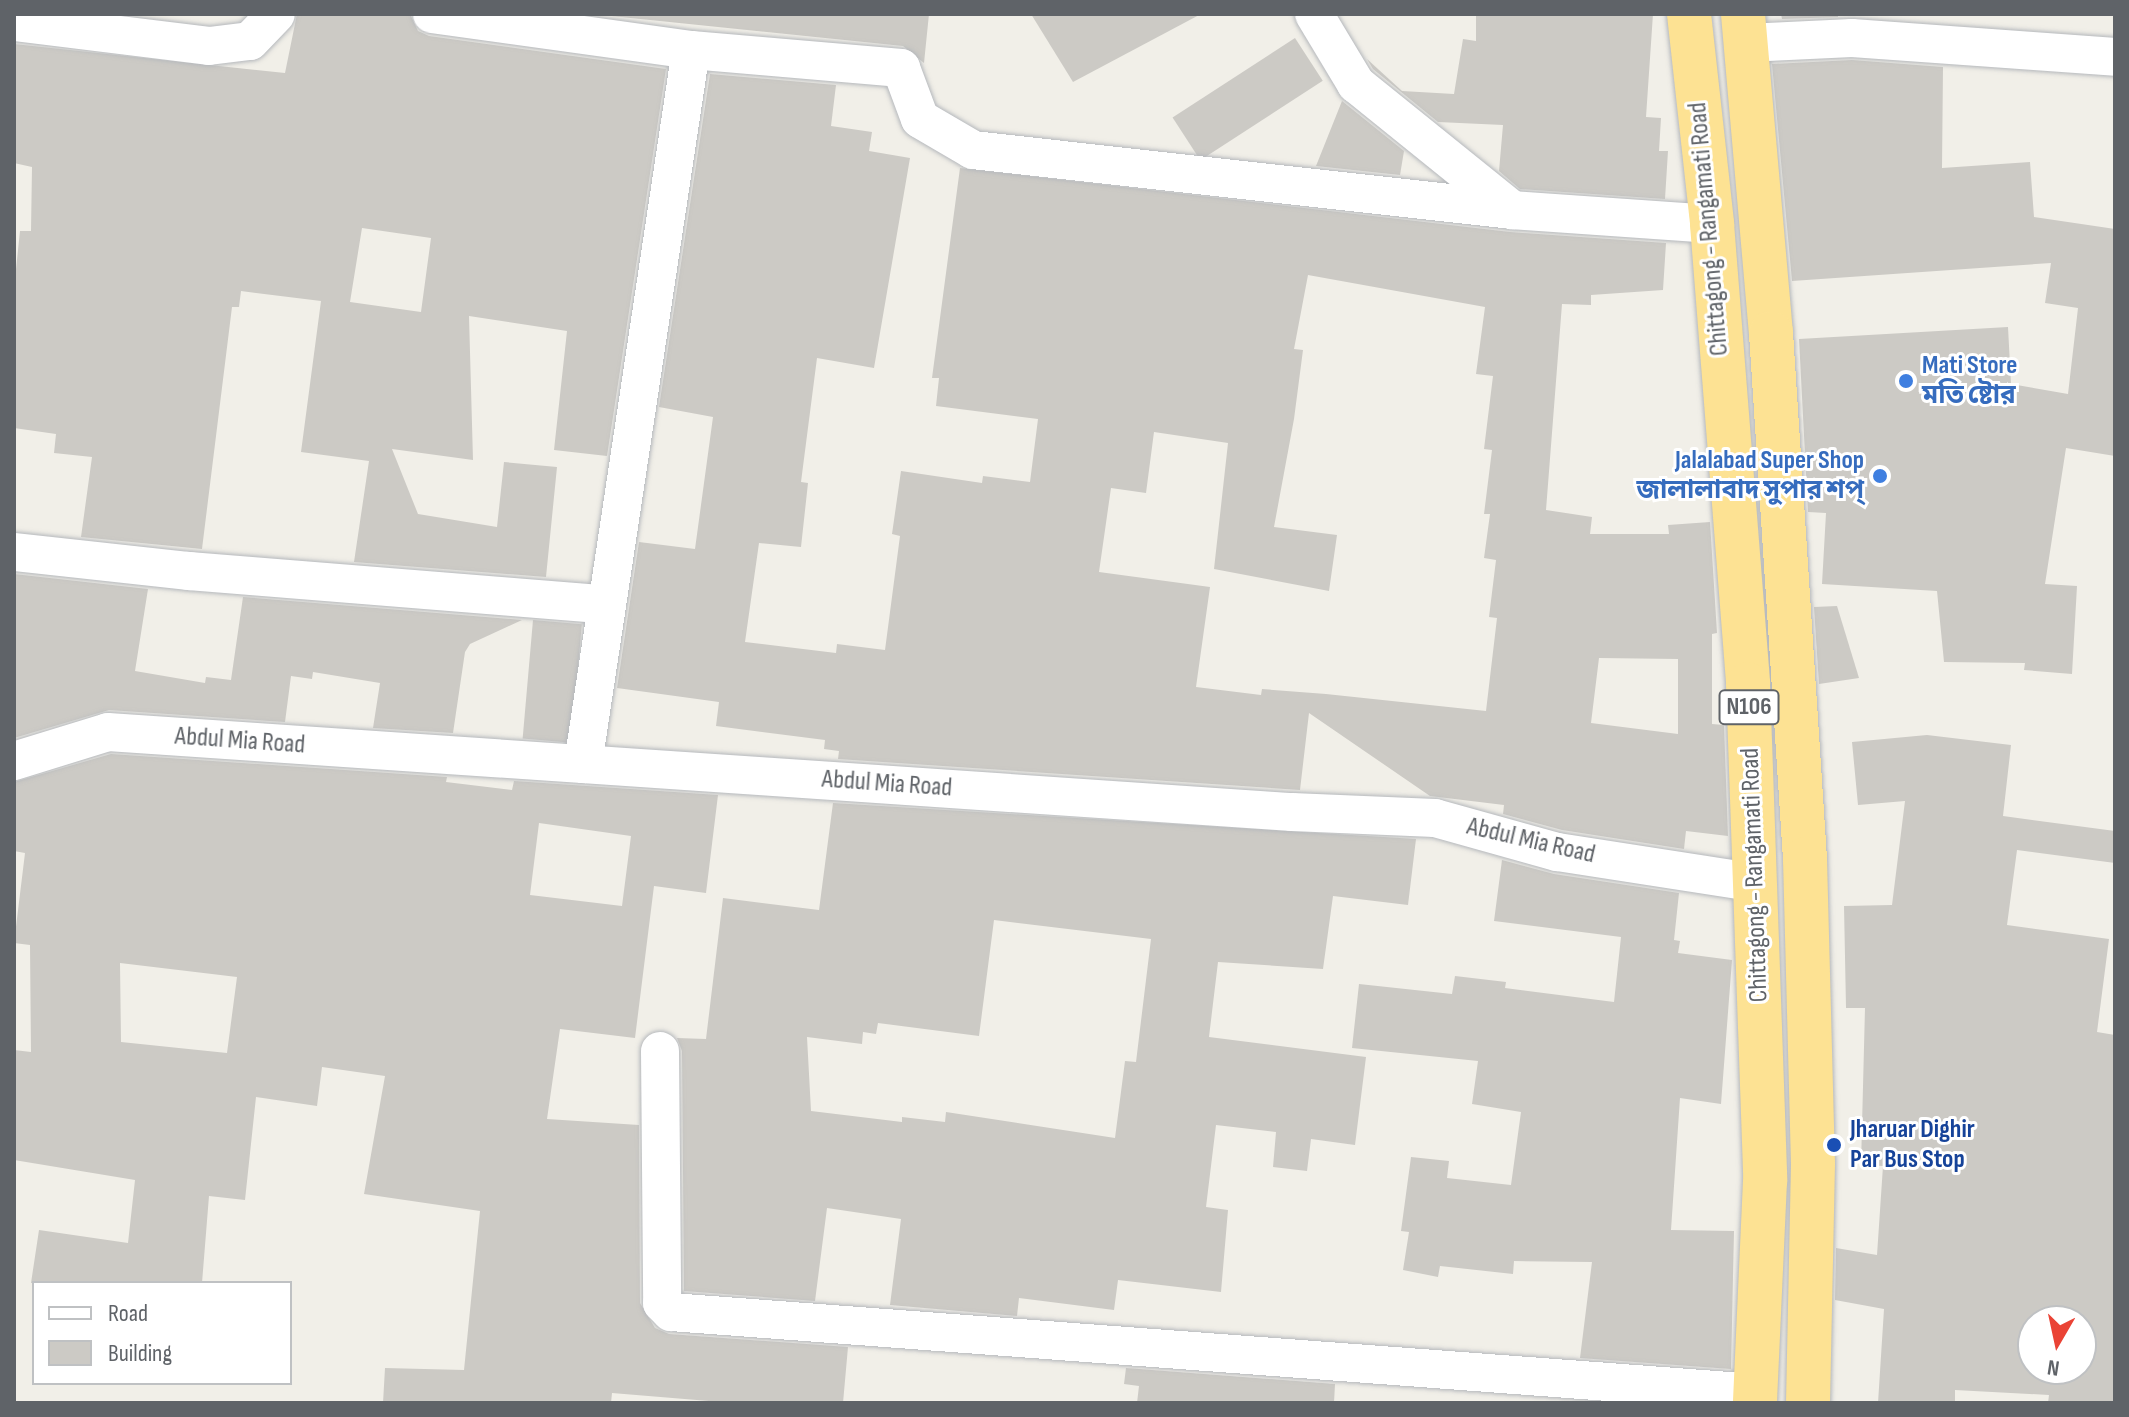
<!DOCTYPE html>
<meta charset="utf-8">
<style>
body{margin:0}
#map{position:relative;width:2129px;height:1417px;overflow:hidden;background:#f1efe8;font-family:"Sofia Sans Condensed","Noto Sans Bengali",sans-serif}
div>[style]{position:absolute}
.building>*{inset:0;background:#cccac5;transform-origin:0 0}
.roads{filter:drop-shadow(0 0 2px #b5b8bc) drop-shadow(0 0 2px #b5b8bc)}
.street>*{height:38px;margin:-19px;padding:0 19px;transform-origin:19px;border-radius:19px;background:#fff}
.highway>*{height:44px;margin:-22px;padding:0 22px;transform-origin:22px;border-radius:22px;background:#fde293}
.dots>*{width:22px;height:22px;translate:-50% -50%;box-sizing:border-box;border:4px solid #fff;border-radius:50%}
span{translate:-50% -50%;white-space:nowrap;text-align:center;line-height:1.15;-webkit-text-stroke:6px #fff;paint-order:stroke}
.shield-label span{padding:2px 6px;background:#fff;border:2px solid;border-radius:6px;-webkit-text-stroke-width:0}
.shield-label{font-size:24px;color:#5f6368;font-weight:700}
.street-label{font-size:26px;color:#5f6368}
.shop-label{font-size:26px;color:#366cbe;font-weight:700}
.left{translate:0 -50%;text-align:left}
.right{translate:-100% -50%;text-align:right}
.transit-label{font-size:26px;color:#164399;font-weight:700}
.frame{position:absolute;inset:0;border:16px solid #5f6368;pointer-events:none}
.legend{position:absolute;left:32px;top:1281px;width:260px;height:104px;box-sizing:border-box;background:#fff;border:2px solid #bfc1c3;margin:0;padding:10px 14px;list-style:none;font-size:24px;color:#5f6368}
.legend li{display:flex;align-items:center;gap:16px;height:40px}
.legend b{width:40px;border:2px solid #bfc1c3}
.north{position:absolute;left:2017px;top:1305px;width:80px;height:80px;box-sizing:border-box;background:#fff;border:2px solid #bfc1c3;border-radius:50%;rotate:189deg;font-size:22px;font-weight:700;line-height:32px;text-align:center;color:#5f6368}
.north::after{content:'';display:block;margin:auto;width:28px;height:36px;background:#ea4335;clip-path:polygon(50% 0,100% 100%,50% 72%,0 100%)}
</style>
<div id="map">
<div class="building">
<div style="clip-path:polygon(evenodd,297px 14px,410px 14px,418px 31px,429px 36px,666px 69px,607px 456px,554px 450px,567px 331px,469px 316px,473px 460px,392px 449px,418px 514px,497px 527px,504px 462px,557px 467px,546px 577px,354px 562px,369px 461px,301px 452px,321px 301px,241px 291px,239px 307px,232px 307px,202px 549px,81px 537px,92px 457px,54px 453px,56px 434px,14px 428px,14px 288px,20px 231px,31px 231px,32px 167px,14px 163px,14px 44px,285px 73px,297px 14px,362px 228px,431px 238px,421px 312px,350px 302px,362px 228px)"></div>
<div style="clip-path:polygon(592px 14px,929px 14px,924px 63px,903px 46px)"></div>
<div style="clip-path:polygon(1031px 14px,1201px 14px,1073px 82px)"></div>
<div style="clip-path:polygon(1476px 14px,1653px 14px,1646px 117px,1661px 118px,1659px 151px,1668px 151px,1665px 199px,1520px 189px,1499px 171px,1503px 125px,1438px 122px,1373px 69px,1367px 59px,1402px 91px,1454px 94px,1463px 39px,1476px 41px)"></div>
<div style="clip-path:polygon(1781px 14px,1838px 14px,1838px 17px,1782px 19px)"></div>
<div style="left:1295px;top:38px;width:51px;height:146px;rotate:57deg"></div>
<div style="clip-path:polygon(1852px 60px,1943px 67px,1942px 168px,2030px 162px,2034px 217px,2115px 229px,2115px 456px,2066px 448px,2045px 584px,2077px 586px,2072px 674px,2024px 670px,2025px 663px,1944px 662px,1937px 591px,1822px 584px,1826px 513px,1808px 512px,1799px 339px,2008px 327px,2011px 384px,2068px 394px,2078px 308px,2045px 303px,2051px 263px,1792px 281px,1772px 64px)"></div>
<div style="clip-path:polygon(evenodd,710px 74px,836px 85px,831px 126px,872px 132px,869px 151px,910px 158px,874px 368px,817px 358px,801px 482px,808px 483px,801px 547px,759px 543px,745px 642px,836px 653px,837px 644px,885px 650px,900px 536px,892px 534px,901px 471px,982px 483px,983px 476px,1030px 482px,1038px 419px,936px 406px,939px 378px,932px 378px,960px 168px,1510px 232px,1666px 243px,1663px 290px,1591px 295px,1591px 305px,1562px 304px,1546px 510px,1592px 517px,1590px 534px,1669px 534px,1668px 525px,1710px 522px,1717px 633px,1712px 634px,1712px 724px,1724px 725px,1728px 836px,1686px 831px,1684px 849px,1562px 830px,1503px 814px,1504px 805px,1430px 796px,1309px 713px,1300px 790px,838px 759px,839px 751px,824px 749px,825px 740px,716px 726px,719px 702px,617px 688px,639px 542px,695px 549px,713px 417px,659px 407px,710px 74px,1308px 275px,1485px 307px,1476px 374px,1493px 376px,1484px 449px,1492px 450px,1484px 514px,1490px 514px,1484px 558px,1496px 560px,1489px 617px,1497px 618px,1486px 711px,1326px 694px,1262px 689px,1261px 695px,1196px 687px,1210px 587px,1099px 572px,1111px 488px,1146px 493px,1154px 432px,1228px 443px,1214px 569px,1329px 591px,1337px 535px,1274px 527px,1294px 419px,1303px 350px,1294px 349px,1308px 275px,710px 74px,1599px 658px,1678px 659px,1678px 734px,1591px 723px,1599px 658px)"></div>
<div style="clip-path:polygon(1342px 101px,1404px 151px,1400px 175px,1316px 166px)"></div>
<div style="clip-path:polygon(14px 574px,148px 589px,135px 671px,205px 683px,206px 677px,231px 680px,243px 597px,522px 620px,470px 644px,465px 652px,453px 733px,373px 728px,380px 683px,313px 672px,312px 679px,291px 676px,285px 722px,109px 710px,14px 738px)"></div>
<div style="clip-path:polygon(1837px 606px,1859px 678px,1819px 684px,1814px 607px)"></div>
<div style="left:533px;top:620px;width:49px;height:119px;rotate:5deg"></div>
<div style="clip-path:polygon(evenodd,1927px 735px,2011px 745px,2003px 816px,2115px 831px,2115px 863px,2017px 850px,2007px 925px,2109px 939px,2097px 1032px,2115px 1035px,2115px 1403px,2048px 1403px,2049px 1395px,1955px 1390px,1955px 1403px,1878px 1403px,1884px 1309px,1835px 1300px,1836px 1248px,1877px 1255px,1883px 1166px,1861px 1165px,1865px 1008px,1846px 1008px,1844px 906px,1892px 905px,1905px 801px,1858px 805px,1852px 742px,1927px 735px,2033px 1321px,2081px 1321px,2081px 1369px,2033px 1369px,2033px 1321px)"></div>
<div style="clip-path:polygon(evenodd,111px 754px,447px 777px,446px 782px,512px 790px,514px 781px,718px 795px,706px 893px,654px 886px,635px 1038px,560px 1029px,547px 1119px,639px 1125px,640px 1303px,655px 1328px,669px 1334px,848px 1347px,843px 1403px,733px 1403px,612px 1393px,611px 1403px,383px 1403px,385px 1368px,464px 1370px,480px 1211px,364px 1194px,385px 1076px,322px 1067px,317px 1106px,256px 1097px,245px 1200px,209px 1196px,202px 1283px,31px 1283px,39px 1230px,128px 1243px,135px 1180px,14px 1160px,14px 1050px,31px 1052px,30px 945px,14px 943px,25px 853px,14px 851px,14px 782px,111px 754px,539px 823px,631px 836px,622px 906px,530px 895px,539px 823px,111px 754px,120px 963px,237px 977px,227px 1053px,121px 1042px,120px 963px)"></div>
<div style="clip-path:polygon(evenodd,833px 803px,1416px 839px,1408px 905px,1333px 896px,1323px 969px,1218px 962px,1209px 1037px,1366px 1057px,1355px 1145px,1311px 1139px,1307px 1171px,1273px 1167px,1276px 1132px,1216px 1125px,1206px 1207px,1228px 1210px,1221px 1292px,1118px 1280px,1114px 1310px,1019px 1298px,1017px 1316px,890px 1305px,901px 1219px,827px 1208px,815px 1301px,684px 1291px,682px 1051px,677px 1038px,706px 1039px,723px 898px,819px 910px,833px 803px,994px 920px,1151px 939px,1136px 1062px,1125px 1061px,1115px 1138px,946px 1112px,945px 1122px,902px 1117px,902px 1122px,811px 1111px,807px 1037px,862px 1044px,863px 1032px,876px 1034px,878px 1023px,979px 1036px,994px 920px)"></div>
<div style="clip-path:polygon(1502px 860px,1554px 874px,1679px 893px,1674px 940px,1680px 941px,1678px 953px,1732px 960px,1721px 1104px,1680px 1098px,1671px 1230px,1734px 1231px,1731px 1369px,1580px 1358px,1592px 1262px,1514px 1261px,1513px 1274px,1440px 1266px,1438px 1277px,1403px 1270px,1409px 1232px,1401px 1231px,1411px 1157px,1449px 1161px,1447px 1178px,1511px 1185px,1521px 1112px,1472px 1104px,1478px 1061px,1352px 1048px,1359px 984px,1452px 994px,1455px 976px,1506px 982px,1505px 988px,1614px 1002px,1621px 937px,1494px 921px)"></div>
<div style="clip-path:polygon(1126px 1368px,1335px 1384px,1334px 1403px,1137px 1403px,1139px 1386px,1124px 1384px)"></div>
</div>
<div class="roads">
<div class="street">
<div style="left:432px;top:14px;width:261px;rotate:7.9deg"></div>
<div style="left:691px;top:50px;width:211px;rotate:4.9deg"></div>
<div style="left:901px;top:68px;width:54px;rotate:69.6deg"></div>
<div style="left:920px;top:119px;width:61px;rotate:30.3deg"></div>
<div style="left:973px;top:150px;width:542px;rotate:6.35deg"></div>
<div style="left:1314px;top:14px;width:82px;rotate:59deg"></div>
<div style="left:1356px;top:84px;width:201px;rotate:38.9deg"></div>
<div style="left:1512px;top:210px;width:200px;rotate:4deg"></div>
<div style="left:14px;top:22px;width:196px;rotate:7deg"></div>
<div style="left:209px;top:46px;width:41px;rotate:-7deg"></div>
<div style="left:250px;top:41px;width:37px;rotate:-46deg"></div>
<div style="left:1746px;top:43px;width:106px;rotate:-2.7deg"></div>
<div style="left:1852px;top:38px;width:264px;rotate:4.1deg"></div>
<div style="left:14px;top:552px;width:176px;rotate:6.2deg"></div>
<div style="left:189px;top:571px;width:415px;rotate:4.6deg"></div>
<div style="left:14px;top:761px;width:98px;rotate:-17.1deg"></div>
<div style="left:108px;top:732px;width:1187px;rotate:3.87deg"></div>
<div style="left:1292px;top:812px;width:143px;rotate:2.4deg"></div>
<div style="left:1435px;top:818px;width:127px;rotate:15.6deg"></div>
<div style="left:1557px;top:852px;width:202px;rotate:8.8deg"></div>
<div style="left:583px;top:764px;width:722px;rotate:-81.4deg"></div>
<div style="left:660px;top:1051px;width:252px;rotate:89.5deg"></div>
<div style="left:662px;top:1303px;width:13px;rotate:45deg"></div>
<div style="left:671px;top:1312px;width:1088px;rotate:4.27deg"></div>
</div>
<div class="highway">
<div style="left:1689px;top:14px;width:211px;rotate:83.7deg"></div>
<div style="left:1712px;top:224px;width:461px;rotate:85.5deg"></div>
<div style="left:1748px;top:684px;width:497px;rotate:88deg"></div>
<div style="left:1765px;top:1181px;width:222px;rotate:92.6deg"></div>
<div style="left:1743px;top:14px;width:320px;rotate:85deg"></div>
<div style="left:1771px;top:333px;width:527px;rotate:86.3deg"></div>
<div style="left:1805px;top:859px;width:305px;rotate:88.5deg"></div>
<div style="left:1813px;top:1164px;width:239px;rotate:91.2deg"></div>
</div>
</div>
<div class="dots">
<div style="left:1906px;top:381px;background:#3f7fe0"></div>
<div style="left:1880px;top:476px;background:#3f7fe0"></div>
<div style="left:1834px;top:1145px;background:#1a4fb4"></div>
</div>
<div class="shield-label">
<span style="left:1749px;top:707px">N106</span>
</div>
<div class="street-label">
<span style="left:1709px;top:229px;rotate:-95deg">Chittagong - Rangamati Road</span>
<span style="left:240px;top:741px;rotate:4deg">Abdul Mia Road</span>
<span style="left:887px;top:784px;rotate:4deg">Abdul Mia Road</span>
<span style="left:1531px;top:841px;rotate:13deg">Abdul Mia Road</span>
<span style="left:1755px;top:875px;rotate:-92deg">Chittagong - Rangamati Road</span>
</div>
<div class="shop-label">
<span class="left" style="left:1922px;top:381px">Mati Store<br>মতি ষ্টোর</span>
<span class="right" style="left:1864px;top:476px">Jalalabad Super Shop<br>জালালাবাদ সুপার শপ্</span>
</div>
<div class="transit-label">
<span class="left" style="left:1850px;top:1145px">Jharuar Dighir<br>Par Bus Stop</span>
</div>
<div class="frame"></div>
<ul class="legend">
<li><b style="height:10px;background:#fff"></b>Road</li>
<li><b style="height:22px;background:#cccac5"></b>Building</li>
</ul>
<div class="north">N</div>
</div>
